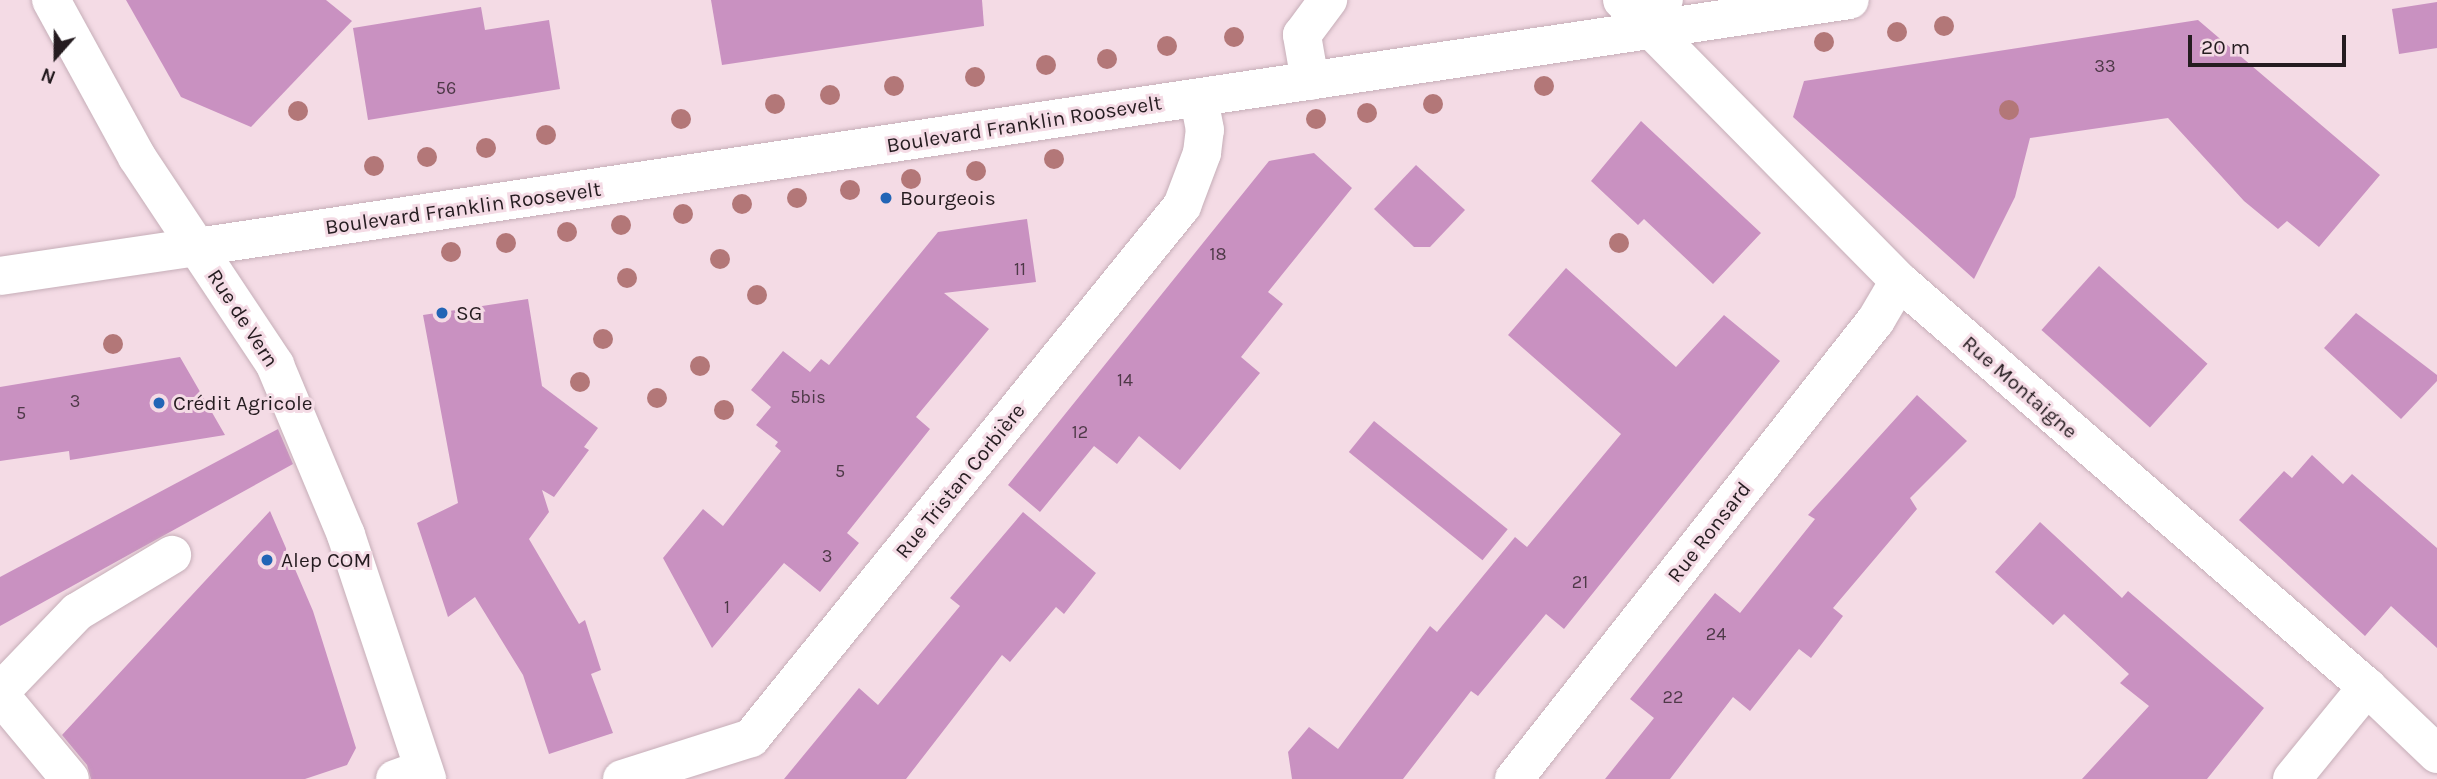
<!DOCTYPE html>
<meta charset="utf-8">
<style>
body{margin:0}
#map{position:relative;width:2437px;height:779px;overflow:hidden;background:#f4dbe5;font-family:Karla,sans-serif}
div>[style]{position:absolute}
.building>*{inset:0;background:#c991c1;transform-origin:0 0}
.roads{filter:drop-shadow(0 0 2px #c6aeb8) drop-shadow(0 0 2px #c6aeb8)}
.street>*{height:38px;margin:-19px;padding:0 19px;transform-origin:19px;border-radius:19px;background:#fff}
.secondary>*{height:38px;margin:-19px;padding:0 19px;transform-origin:19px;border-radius:19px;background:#fff}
.primary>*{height:38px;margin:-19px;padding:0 19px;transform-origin:19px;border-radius:19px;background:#fff}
.trees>*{width:20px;height:20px;margin:-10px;border-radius:50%;background:#b37778}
.dots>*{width:19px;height:19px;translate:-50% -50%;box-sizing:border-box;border:4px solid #f4dbe5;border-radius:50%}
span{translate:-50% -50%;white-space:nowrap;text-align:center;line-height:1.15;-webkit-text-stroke:6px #f4dbe5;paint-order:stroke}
.number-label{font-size:18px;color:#4e3948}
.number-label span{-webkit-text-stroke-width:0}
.street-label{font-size:21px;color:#251c20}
.poi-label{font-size:21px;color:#251c20}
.left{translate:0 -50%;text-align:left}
.north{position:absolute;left:21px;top:21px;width:70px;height:70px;-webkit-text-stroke:5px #f4dbe5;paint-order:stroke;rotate:201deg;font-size:19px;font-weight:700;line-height:28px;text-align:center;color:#251c20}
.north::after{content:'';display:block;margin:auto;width:24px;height:32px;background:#251c20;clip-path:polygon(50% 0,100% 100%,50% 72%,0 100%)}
.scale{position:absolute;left:2188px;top:35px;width:158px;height:32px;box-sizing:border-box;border:4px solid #251c20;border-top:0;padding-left:9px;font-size:21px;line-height:24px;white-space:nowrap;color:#251c20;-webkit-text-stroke:5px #f4dbe5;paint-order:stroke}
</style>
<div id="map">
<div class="building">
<div style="clip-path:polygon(126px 0,326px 0,352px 21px,251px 127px,181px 97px)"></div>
<div style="clip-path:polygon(711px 0,982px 0,984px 26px,722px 65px)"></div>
<div style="clip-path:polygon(2437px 2px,2437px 48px,2399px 54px,2392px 9px)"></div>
<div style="clip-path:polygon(481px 7px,485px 30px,549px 20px,560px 89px,368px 120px,353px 28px)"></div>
<div style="clip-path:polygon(2198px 20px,2380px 175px,2319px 247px,2287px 221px,2278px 229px,2244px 201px,2168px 118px,2030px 138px,2015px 197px,1974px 279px,1793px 117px,1804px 81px)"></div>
<div style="clip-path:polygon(1641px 121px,1761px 233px,1713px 284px,1644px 219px,1638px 225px,1591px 181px)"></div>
<div style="clip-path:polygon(1314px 153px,1352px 188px,1268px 292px,1283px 304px,1241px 357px,1260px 373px,1180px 470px,1139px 436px,1117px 464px,1094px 446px,1040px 512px,1008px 485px,1269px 161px)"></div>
<div style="clip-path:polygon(1416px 165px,1465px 210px,1430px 247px,1414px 247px,1374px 209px)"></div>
<div style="clip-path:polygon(1027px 219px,1036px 282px,944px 293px,989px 329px,916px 417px,930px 429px,847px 533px,859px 543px,820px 592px,784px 563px,712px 648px,663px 558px,703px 509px,723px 526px,781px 451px,775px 446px,778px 442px,756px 425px,771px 407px,751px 390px,783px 351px,810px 372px,821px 359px,829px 365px,938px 232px)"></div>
<div style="left:2099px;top:266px;width:146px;height:86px;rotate:42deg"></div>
<div style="clip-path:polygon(1566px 268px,1676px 367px,1724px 315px,1780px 361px,1564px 629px,1546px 614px,1478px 696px,1471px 691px,1403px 779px,1292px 779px,1288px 752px,1309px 727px,1338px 749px,1430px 626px,1437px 632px,1515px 537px,1527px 547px,1621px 434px,1508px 335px)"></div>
<div style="clip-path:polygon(528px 299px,542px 386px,598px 428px,584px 447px,589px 450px,554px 497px,542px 490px,549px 512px,529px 539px,579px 624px,585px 620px,601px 670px,591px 674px,613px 733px,549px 754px,523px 675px,475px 597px,448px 617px,417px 523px,458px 503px,423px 315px)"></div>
<div style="clip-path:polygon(2356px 313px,2437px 375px,2437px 381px,2401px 419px,2324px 348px)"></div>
<div style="clip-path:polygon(180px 357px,225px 435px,70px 460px,69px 451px,0 461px,0 387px)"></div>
<div style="clip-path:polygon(1917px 395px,1967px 441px,1910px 498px,1917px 509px,1833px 608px,1843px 616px,1811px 658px,1799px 649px,1750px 711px,1733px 697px,1670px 779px,1605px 779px,1654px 718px,1630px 699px,1715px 593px,1740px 613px,1815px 519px,1808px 515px)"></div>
<div style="left:1374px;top:421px;width:172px;height:40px;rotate:39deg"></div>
<div style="clip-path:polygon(278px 429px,293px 464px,0 626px,0 577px)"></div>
<div style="clip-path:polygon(2312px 455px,2343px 484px,2352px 474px,2437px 548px,2437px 648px,2391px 606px,2365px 636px,2239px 520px,2284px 471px,2292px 478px)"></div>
<div style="clip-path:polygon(270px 511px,313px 611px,356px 748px,347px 765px,305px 779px,91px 779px,87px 765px,62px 735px)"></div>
<div style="clip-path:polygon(1023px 512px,1096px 573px,1064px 614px,1056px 607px,1010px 662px,1002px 655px,906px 779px,784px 779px,859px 688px,878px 705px,960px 606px,950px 598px)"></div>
<div style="clip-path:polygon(2040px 522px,2122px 598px,2128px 591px,2264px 708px,2207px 779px,2082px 779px,2149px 706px,2120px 683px,2129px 674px,2064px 614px,2053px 625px,1995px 572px)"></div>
</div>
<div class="roads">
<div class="street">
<div style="left:1622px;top:0;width:395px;rotate:45.4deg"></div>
<div style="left:1899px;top:281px;width:620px;rotate:40.94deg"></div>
<div style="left:2367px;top:687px;width:97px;rotate:43.7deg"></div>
<div style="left:1310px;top:81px;width:47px;rotate:-99.9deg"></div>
<div style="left:1302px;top:35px;width:44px;rotate:-53.4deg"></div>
<div style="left:0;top:692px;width:111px;rotate:-46.1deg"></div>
<div style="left:77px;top:612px;width:111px;rotate:-31deg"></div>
<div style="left:0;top:695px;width:109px;rotate:50.2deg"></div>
<div style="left:395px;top:779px;width:30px;rotate:-20deg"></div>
<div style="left:622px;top:779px;width:135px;rotate:-17.6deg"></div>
<div style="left:751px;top:738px;width:685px;rotate:-50.99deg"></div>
<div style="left:1182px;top:206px;width:57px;rotate:-69.3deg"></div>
<div style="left:1202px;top:153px;width:23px;rotate:-83deg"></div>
<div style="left:1205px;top:130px;width:33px;rotate:-101deg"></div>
<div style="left:1514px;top:779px;width:585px;rotate:-51.74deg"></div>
<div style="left:1876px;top:320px;width:45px;rotate:-59.5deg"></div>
<div style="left:2292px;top:779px;width:119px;rotate:-50.8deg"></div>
</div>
<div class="secondary">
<div style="left:1651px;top:30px;width:33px;rotate:-67deg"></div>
<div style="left:0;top:276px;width:199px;rotate:-8.4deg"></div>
</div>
<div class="primary">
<div style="left:51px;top:0;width:179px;rotate:61.3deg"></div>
<div style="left:137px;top:157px;width:250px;rotate:56.4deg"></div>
<div style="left:275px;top:365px;width:184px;rotate:67.3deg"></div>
<div style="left:346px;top:535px;width:257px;rotate:71.6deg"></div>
<div style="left:197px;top:247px;width:1671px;rotate:-8.5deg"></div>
</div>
</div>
<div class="trees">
<div style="left:1944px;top:26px"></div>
<div style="left:1897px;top:32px"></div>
<div style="left:1234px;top:37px"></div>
<div style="left:1824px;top:42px"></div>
<div style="left:1167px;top:46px"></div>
<div style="left:1107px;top:59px"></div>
<div style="left:1046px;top:65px"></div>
<div style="left:975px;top:77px"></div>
<div style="left:894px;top:86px"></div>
<div style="left:1544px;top:86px"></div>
<div style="left:830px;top:95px"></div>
<div style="left:775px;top:104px"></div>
<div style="left:1433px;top:104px"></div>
<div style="left:2009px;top:110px"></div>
<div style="left:298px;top:111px"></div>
<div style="left:1367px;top:113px"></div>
<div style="left:681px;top:119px"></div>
<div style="left:1316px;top:119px"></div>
<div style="left:546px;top:135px"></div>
<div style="left:486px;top:148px"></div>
<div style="left:427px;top:157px"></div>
<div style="left:1054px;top:159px"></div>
<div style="left:374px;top:166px"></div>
<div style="left:976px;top:171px"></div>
<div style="left:911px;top:179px"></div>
<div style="left:850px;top:190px"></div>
<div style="left:797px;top:198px"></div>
<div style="left:742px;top:204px"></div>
<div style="left:683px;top:214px"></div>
<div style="left:621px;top:225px"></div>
<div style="left:567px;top:232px"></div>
<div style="left:506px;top:243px"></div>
<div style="left:1619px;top:243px"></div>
<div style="left:451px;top:252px"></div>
<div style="left:720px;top:259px"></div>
<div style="left:627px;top:278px"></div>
<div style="left:757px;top:295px"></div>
<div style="left:603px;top:339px"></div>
<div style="left:113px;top:344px"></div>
<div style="left:700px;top:366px"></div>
<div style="left:580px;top:382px"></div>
<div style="left:657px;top:398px"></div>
<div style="left:724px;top:410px"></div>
</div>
<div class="dots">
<div style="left:886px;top:198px;background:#2265b6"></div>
<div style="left:442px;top:313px;background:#2265b6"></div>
<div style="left:159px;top:403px;background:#2265b6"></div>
<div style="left:267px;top:560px;background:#2265b6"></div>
</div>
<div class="number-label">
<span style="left:2105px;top:66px">33</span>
<span style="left:446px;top:88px">56</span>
<span style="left:1218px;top:254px">18</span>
<span style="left:1020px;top:269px">11</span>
<span style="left:1125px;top:380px">14</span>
<span style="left:808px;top:397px">5bis</span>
<span style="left:75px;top:401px">3</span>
<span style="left:21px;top:413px">5</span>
<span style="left:1080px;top:432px">12</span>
<span style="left:840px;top:471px">5</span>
<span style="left:827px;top:556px">3</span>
<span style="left:1580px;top:582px">21</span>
<span style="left:727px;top:607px">1</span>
<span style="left:1716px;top:634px">24</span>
<span style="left:1673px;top:697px">22</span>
</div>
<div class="street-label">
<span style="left:1024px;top:124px;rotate:-9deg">Boulevard Franklin Roosevelt</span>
<span style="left:463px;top:208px;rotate:-8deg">Boulevard Franklin Roosevelt</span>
<span style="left:243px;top:318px;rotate:57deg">Rue de Vern</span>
<span style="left:2020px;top:387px;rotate:41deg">Rue Montaigne</span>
<span style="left:960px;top:481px;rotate:-51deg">Rue Tristan Corbière</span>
<span style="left:1709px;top:532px;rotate:-52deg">Rue Ronsard</span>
</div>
<div class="poi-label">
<span class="left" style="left:900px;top:198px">Bourgeois</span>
<span class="left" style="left:456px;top:313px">SG</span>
<span class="left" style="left:173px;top:403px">Crédit Agricole</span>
<span class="left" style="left:281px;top:560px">Alep COM</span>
</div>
<div class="north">N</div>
<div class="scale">20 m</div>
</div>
